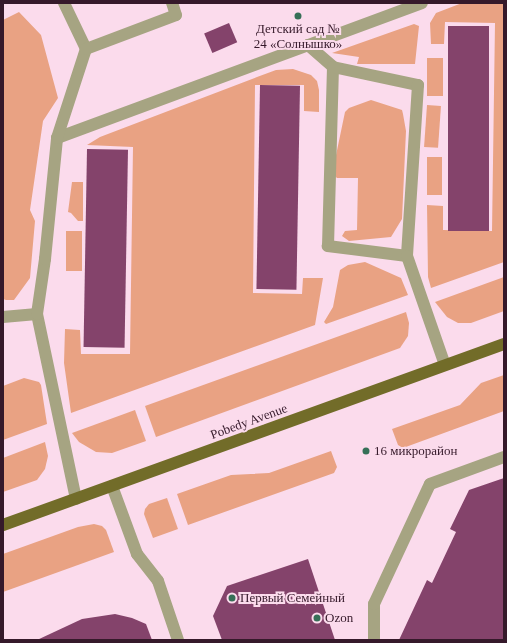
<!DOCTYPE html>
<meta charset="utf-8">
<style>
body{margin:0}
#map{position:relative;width:507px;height:643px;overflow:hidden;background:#fbdbec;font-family:Georgia,serif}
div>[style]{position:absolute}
.green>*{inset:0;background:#e9a283;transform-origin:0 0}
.building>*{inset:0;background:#84436b;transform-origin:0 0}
.minor>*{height:12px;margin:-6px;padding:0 6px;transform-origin:6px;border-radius:6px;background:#a6a482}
.major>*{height:12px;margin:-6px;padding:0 6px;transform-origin:6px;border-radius:6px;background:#726c29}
.dots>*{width:11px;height:11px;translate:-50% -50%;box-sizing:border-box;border:2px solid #fbdbec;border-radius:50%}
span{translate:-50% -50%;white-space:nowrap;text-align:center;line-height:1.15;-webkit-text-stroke:4px #fbdbec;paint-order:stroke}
.poi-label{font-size:13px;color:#35192a}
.left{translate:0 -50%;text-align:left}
.street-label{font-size:13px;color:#35192a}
.frame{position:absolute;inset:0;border:4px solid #35192a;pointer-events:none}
</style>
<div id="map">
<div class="green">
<div style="clip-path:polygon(462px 3px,504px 3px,504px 262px,431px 288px,428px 277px,427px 205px,443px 206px,443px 230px,492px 231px,495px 23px,445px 22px,444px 44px,431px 44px,430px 23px,436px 13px)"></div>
<div style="clip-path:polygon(19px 12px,41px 35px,58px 98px,43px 121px,30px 210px,35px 221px,30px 278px,14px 300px,6px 300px,3px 299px,3px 20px)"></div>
<div style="clip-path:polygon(414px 24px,419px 26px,415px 64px,357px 64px,359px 57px,332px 53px)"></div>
<div style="left:427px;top:58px;width:16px;height:38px"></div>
<div style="clip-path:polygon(293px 69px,311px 75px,317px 81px,319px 90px,319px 112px,304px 111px,304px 85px,255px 85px,253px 293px,302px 294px,303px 278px,323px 278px,315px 325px,71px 413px,64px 363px,65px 329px,80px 330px,81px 354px,130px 354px,133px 147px,87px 145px,100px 137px,257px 77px,276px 70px)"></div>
<div style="clip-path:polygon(371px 100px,402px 110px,403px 114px,406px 131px,402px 219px,391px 237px,349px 241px,342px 236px,345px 231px,357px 230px,358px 178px,337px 178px,334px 175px,335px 160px,345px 112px,349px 108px)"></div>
<div style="left:427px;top:105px;width:14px;height:42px;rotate:4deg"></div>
<div style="left:427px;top:157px;width:15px;height:38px"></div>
<div style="clip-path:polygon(72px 182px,83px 182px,83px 221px,78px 221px,71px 213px,68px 212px)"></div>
<div style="left:82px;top:231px;width:40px;height:16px;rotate:90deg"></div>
<div style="clip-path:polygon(365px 262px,401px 278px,408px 295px,326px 324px,324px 322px,333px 307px,340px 270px,348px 265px)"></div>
<div style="clip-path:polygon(504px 277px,504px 311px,471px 323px,458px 323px,447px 317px,435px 302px)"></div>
<div style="clip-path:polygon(406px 312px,409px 323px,408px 336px,400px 348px,156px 437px,145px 406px)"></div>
<div style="clip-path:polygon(504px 375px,504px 411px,403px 448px,398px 445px,392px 429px,460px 405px,481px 383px)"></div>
<div style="clip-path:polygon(24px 378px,39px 382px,41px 385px,47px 424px,3px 440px,3px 386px)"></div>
<div style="clip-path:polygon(135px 410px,146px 441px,112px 453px,96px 452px,79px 442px,72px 433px)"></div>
<div style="clip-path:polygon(45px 442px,48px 456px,45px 469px,37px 480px,3px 492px,3px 458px)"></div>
<div style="clip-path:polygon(331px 451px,337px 467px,334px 473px,188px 525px,177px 494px,231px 475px,269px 473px)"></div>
<div style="clip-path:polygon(167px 498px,178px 529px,153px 538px,144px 514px,145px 509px,149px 504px)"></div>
<div style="clip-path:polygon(94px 524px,102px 526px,106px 530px,114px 552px,3px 592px,3px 554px,78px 527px)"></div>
</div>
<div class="building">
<div style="left:229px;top:23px;width:21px;height:27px;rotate:67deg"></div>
<div style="left:448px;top:26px;width:41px;height:205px"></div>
<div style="left:260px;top:85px;width:40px;height:204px;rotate:1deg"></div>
<div style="left:87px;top:149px;width:41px;height:198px;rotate:1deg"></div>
<div style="clip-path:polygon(504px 478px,504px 640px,399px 640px,427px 580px,432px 583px,456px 532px,450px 529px,469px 490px)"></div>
<div style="clip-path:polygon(308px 559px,335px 640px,222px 640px,213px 616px,227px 586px)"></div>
<div style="clip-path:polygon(115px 614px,132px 618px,146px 624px,152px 640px,37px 640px,82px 619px)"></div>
</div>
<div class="minor">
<div style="left:64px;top:3px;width:51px;rotate:64.4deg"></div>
<div style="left:308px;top:45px;width:33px;rotate:41deg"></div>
<div style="left:57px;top:138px;width:389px;rotate:-20.3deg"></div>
<div style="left:407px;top:256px;width:80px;rotate:-172.8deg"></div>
<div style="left:328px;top:246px;width:179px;rotate:-88.4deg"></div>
<div style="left:333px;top:67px;width:87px;rotate:12deg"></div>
<div style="left:418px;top:85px;width:171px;rotate:93.7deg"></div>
<div style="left:407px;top:256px;width:115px;rotate:70.8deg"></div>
<div style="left:37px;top:314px;width:189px;rotate:78.1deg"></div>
<div style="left:3px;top:317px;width:34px;rotate:-5deg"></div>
<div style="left:37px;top:314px;width:56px;rotate:-81.7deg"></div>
<div style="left:45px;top:259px;width:122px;rotate:-84.3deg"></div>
<div style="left:57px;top:138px;width:94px;rotate:-72deg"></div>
<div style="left:86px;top:49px;width:96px;rotate:-20.7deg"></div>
<div style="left:176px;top:15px;width:13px;rotate:-108deg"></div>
<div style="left:112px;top:486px;width:72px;rotate:69.8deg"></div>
<div style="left:137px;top:554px;width:34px;rotate:52deg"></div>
<div style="left:158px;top:581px;width:62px;rotate:71.3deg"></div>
<div style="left:374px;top:640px;width:36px;rotate:-90deg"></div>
<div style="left:374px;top:604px;width:132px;rotate:-65deg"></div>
<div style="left:430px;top:484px;width:79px;rotate:-20deg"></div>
</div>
<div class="major">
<div style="left:3px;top:525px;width:533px;rotate:-19.86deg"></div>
</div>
<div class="dots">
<div style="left:298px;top:16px;background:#366f57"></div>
<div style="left:366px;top:451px;background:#366f57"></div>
<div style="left:232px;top:598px;background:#366f57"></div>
<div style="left:317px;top:618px;background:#366f57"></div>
</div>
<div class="poi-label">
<span style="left:298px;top:37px">Детский сад №<br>24 «Солнышко»</span>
<span class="left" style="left:374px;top:451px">16 микрорайон</span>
<span class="left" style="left:240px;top:598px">Первый Семейный</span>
<span class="left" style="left:325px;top:618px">Ozon</span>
</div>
<div class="street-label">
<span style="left:249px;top:422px;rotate:-20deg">Pobedy Avenue</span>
</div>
<div class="frame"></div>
</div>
